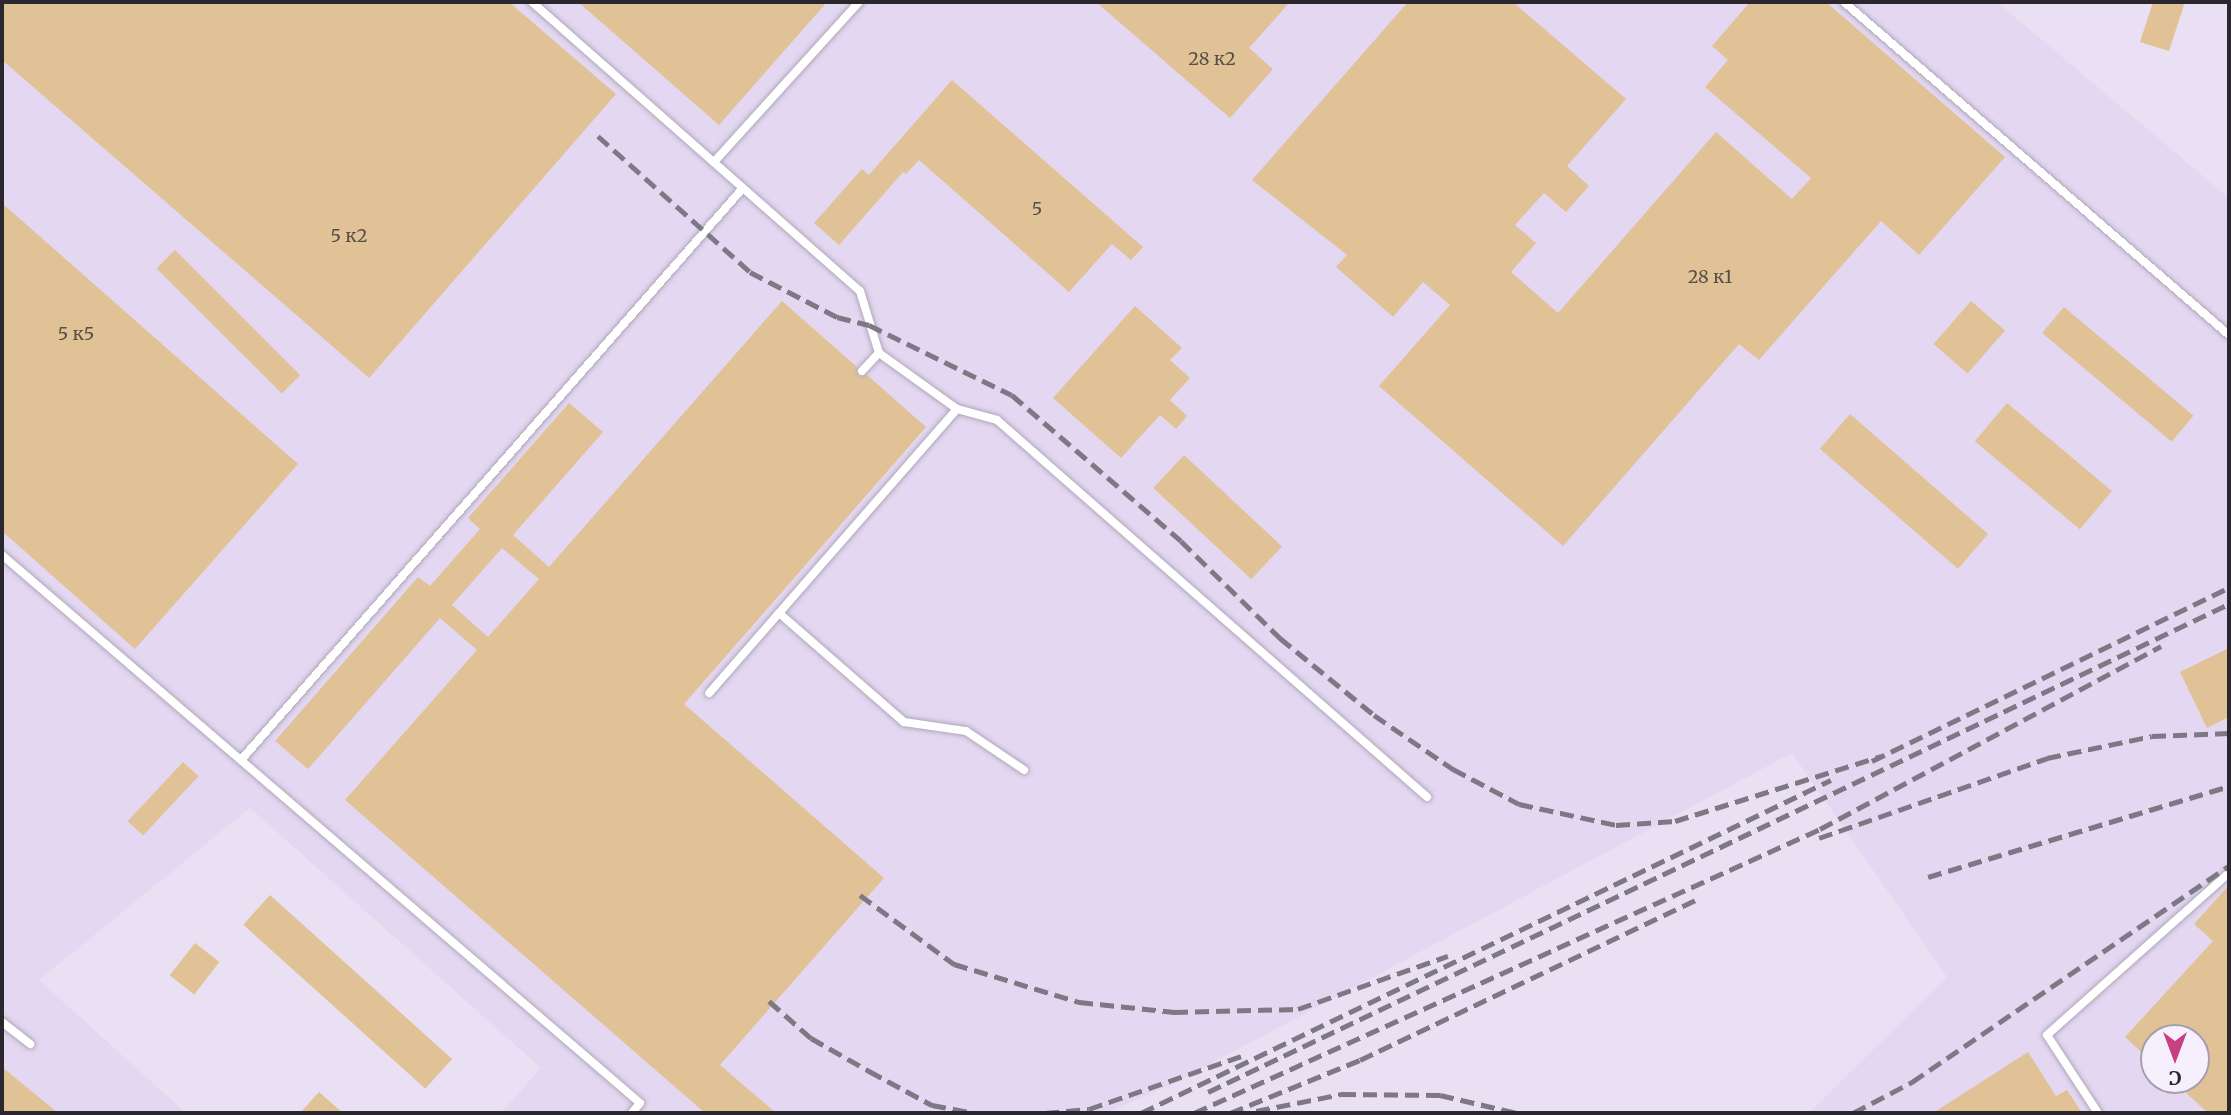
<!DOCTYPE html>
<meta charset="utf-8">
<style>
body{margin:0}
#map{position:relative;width:2231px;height:1115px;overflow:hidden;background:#e9e1f3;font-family:Merriweather,serif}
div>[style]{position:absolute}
.built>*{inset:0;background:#e3d7f1}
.building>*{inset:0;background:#e1c296;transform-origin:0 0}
.roads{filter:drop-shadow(0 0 2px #afa8b9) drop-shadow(0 0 2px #afa8b9)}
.lane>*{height:8px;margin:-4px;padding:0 4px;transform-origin:4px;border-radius:4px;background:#fff}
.rail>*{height:5px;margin-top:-2.5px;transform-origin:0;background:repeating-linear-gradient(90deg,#7d7884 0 14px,transparent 0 21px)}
span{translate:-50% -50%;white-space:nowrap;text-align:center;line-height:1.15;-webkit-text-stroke:5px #f5effe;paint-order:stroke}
.number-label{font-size:18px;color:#584e48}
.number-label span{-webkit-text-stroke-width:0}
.frame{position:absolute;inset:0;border:4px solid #2a272e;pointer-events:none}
.north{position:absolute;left:2140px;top:1024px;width:70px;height:70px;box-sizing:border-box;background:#f5effe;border:2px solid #a49fab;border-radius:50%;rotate:180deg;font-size:19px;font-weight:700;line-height:28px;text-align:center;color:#2a272e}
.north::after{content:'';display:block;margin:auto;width:24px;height:32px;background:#c8407f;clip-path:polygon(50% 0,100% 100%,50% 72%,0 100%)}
</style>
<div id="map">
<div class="built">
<div style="clip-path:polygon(evenodd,2px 2px,1997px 2px,2229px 198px,2229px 1113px,1809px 1113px,1947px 977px,1792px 753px,1173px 1084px,1105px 1113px,501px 1113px,541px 1068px,250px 808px,39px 980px,186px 1113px,2px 1113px,2px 2px,2154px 1038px,2196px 1038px,2196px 1080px,2154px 1080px,2154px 1038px)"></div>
</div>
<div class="building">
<div style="clip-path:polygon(2px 2px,509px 2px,616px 94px,369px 378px,2px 60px)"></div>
<div style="clip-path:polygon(578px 2px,827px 2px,719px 125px)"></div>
<div style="clip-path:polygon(1096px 2px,1290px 2px,1249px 48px,1273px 69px,1230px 118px)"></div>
<div style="clip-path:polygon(1408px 2px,1513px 2px,1626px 99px,1567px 166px,1589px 186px,1566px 212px,1544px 193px,1515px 225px,1536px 243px,1511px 272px,1558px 313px,1716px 132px,1792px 199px,1811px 178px,1705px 87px,1728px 60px,1712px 46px,1750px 2px,1826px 2px,2005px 157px,1919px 255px,1881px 221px,1759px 360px,1739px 344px,1563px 546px,1379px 386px,1450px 305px,1423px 282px,1393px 317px,1336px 267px,1347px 255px,1252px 180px)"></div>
<div style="clip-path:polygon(2153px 2px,2185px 2px,2169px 51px,2140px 42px)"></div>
<div style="clip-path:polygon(952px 80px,1143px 247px,1131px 260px,1112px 244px,1069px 292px,919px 160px,906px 174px,903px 172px,839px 245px,814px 223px,862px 169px,869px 175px)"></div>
<div style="clip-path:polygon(2px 203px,298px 464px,135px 649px,2px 531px)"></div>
<div style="left:175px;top:250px;width:177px;height:26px;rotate:45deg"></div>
<div style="clip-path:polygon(evenodd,782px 301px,857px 367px,858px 376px,867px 375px,926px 427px,684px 704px,884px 878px,720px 1065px,776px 1113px,705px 1113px,345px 800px,477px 650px,440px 618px,308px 769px,275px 741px,418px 577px,430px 586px,480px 529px,468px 518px,569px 403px,603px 432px,513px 535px,549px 567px,782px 301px,502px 548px,539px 579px,488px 637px,452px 605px,502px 548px)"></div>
<div style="left:1971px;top:301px;width:45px;height:57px;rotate:41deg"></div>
<div style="clip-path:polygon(1135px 306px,1182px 348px,1170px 360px,1190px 378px,1170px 400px,1187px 416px,1176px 429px,1160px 415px,1121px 458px,1053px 398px)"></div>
<div style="left:2064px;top:307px;width:169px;height:34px;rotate:40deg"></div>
<div style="left:2007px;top:403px;width:137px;height:50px;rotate:40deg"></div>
<div style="left:1850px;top:414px;width:183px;height:46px;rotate:41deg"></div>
<div style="left:1184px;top:455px;width:134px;height:45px;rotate:43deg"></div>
<div style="clip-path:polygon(2229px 648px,2229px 717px,2207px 728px,2180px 672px)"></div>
<div style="left:183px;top:762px;width:21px;height:81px;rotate:43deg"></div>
<div style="clip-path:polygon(2229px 885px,2229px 1113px,2208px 1113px,2172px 1080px,2196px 1080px,2196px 1038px,2154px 1038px,2154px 1064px,2125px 1037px,2213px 941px,2194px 924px)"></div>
<div style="left:270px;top:895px;width:245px;height:40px;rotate:42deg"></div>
<div style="left:195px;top:943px;width:31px;height:41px;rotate:38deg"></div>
<div style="clip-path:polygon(2028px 1052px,2056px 1096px,2067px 1090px,2082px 1113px,1933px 1113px)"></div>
<div style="clip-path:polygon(2px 1067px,58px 1113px,2px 1113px)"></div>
<div style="clip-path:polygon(319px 1092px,343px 1113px,300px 1113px)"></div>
</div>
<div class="roads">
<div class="lane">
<div style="left:532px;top:2px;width:437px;rotate:41.4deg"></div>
<div style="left:860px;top:291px;width:65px;rotate:73deg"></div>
<div style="left:879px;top:353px;width:96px;rotate:35.7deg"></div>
<div style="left:957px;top:409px;width:377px;rotate:131.1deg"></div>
<div style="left:1844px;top:2px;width:509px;rotate:40.86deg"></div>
<div style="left:714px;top:162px;width:216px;rotate:-47.8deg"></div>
<div style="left:862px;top:371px;width:25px;rotate:-47deg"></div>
<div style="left:957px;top:409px;width:41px;rotate:15.4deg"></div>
<div style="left:997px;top:420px;width:572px;rotate:41.24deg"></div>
<div style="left:2px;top:555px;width:841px;rotate:40.66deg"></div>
<div style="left:640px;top:1103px;width:13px;rotate:129deg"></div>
<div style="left:779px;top:613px;width:166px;rotate:41.1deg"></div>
<div style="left:904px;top:722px;width:63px;rotate:8.3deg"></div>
<div style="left:966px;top:731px;width:70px;rotate:33.9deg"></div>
<div style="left:241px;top:760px;width:761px;rotate:-48.73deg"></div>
<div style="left:2px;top:1022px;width:36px;rotate:38deg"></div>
<div style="left:2098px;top:1113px;width:93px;rotate:-123.2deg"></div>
<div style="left:2047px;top:1035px;width:244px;rotate:-41.7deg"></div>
</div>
</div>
<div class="rail">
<div style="left:598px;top:136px;width:204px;rotate:41.8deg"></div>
<div style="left:750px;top:272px;width:98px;rotate:27.3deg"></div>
<div style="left:837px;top:317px;width:33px;rotate:14deg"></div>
<div style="left:869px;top:325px;width:159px;rotate:26.1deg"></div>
<div style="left:1012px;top:395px;width:223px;rotate:40.8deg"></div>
<div style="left:1181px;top:541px;width:139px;rotate:44.4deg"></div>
<div style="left:1280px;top:638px;width:122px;rotate:39.3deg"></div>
<div style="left:1374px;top:715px;width:96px;rotate:34.4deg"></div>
<div style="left:1453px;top:769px;width:75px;rotate:27.9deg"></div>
<div style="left:1519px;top:804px;width:99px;rotate:12.2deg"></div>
<div style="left:1616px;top:825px;width:59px;rotate:-3.9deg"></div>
<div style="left:1675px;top:821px;width:216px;rotate:-17.5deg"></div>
<div style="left:1872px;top:761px;width:397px;rotate:-25.9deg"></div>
<div style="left:1819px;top:838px;width:242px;rotate:-19.3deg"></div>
<div style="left:2047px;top:758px;width:107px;rotate:-11.8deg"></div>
<div style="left:2152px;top:736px;width:77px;rotate:-2.2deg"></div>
<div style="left:1928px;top:877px;width:314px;rotate:-16.8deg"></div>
<div style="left:860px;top:895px;width:117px;rotate:36.3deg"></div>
<div style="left:954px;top:964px;width:131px;rotate:16.9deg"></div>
<div style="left:1079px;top:1002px;width:96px;rotate:6deg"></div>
<div style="left:1174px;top:1012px;width:124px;rotate:-1.4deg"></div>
<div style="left:1298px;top:1009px;width:159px;rotate:-19.5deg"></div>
<div style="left:769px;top:1001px;width:56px;rotate:41.4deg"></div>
<div style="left:811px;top:1038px;width:67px;rotate:29.6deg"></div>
<div style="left:869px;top:1071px;width:72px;rotate:28.4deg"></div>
<div style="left:932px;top:1105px;width:43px;rotate:10.8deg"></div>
<div style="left:1208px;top:1092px;width:1132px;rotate:-25.55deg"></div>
<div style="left:1256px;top:1111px;width:88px;rotate:-11.2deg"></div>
<div style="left:1342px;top:1094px;width:98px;rotate:0.6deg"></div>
<div style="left:1440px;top:1095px;width:79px;rotate:13.2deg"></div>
<div style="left:1045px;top:1113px;width:44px;rotate:-5.2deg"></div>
<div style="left:1089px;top:1109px;width:161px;rotate:-19.2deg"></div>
<div style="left:1141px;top:1113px;width:766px;rotate:-25.76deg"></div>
<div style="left:1194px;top:1113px;width:687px;rotate:-24.4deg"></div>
<div style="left:1820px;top:829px;width:387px;rotate:-28.2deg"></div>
<div style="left:1230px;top:1113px;width:140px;rotate:-22.2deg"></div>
<div style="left:1360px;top:1060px;width:377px;rotate:-25.5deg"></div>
<div style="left:1853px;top:1113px;width:67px;rotate:-27.7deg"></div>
<div style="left:1912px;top:1082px;width:384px;rotate:-34.3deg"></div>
</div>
<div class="number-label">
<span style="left:1212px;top:59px">28 к2</span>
<span style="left:1037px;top:209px">5</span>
<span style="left:349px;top:236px">5 к2</span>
<span style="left:1710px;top:277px">28 к1</span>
<span style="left:76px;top:334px">5 к5</span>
</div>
<div class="frame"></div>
<div class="north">С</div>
</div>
